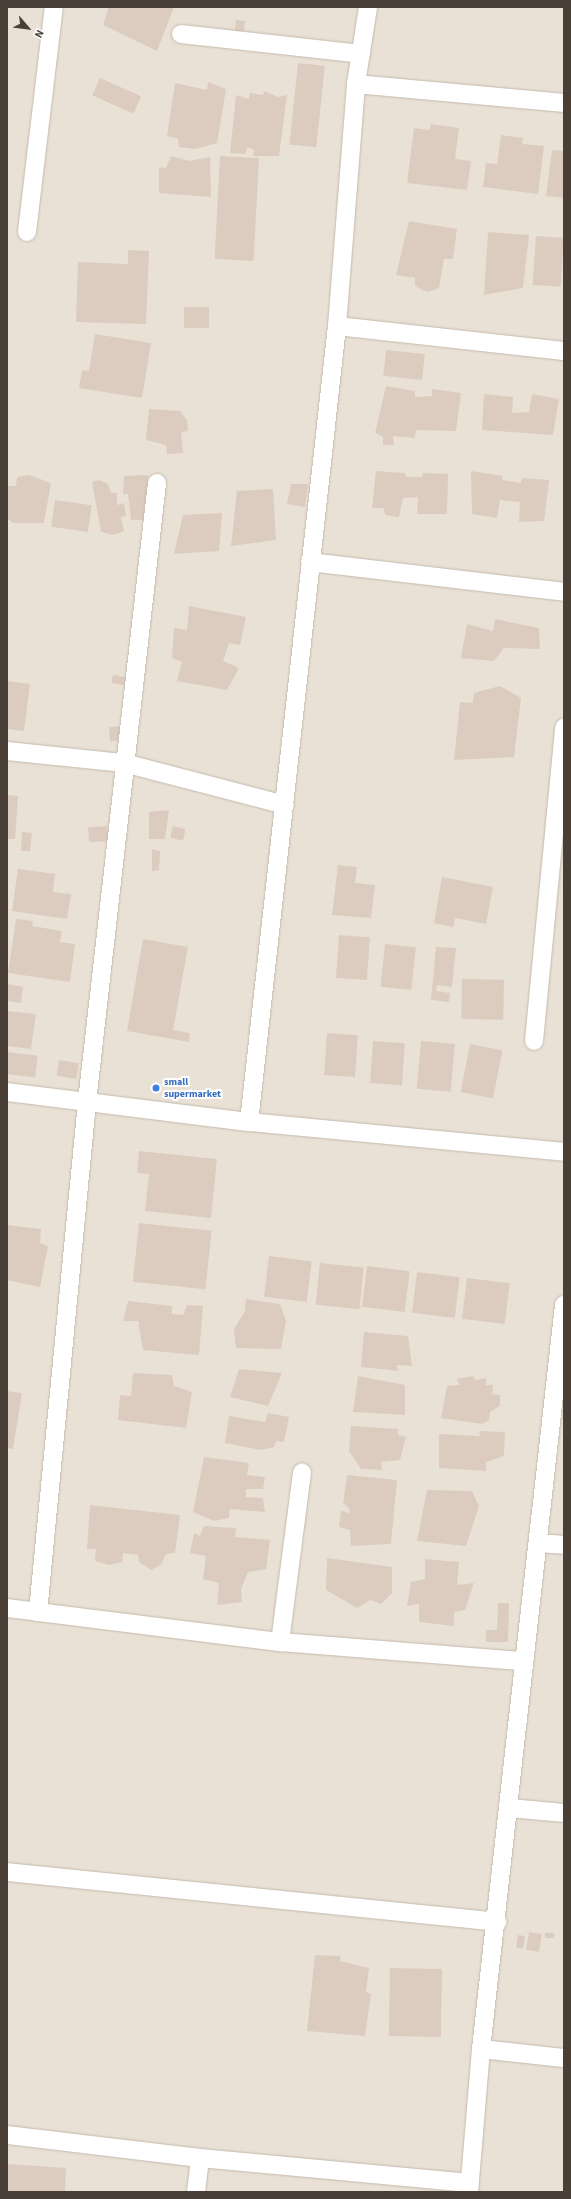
<!DOCTYPE html>
<style>
body{margin:0}
#map{position:relative;width:571px;height:2199px;overflow:hidden;background:#f6f0e8;font-family:"Source Sans 3",sans-serif}
div>[style]{position:absolute}
.residential>*{inset:0;background:#eae1d6;transform-origin:0 0}
.building>*{inset:0;background:#dbccbf;transform-origin:0 0}
.roads{filter:drop-shadow(0 0 1px #c5b9ad) drop-shadow(0 0 1px #c5b9ad)}
.street>*{height:18px;margin:-9px;padding:0 9px;transform-origin:9px;border-radius:9px;background:#fff}
.dots>*{width:11px;height:11px;translate:-50% -50%;box-sizing:border-box;border:2px solid #fff;border-radius:50%}
span{translate:-50% -50%;white-space:nowrap;text-align:center;line-height:1.15;-webkit-text-stroke:4px #fff;paint-order:stroke}
.shop-label{font-size:10px;color:#366cbe;font-weight:700}
.left{translate:0 -50%;text-align:left}
.frame{position:absolute;inset:0;border:8px solid #4a3f36;pointer-events:none}
.north{position:absolute;left:8px;top:8px;width:40px;height:40px;-webkit-text-stroke:3px #fff;paint-order:stroke;rotate:118deg;font-size:11px;font-weight:700;line-height:16px;text-align:center;color:#4a3f36}
.north::after{content:'';display:block;margin:auto;width:14px;height:18px;background:#4a3f36;clip-path:polygon(50% 0,100% 100%,50% 72%,0 100%)}
</style>
<div id="map">
<div class="residential">
<div style="left:7px;top:7px;width:557px;height:2185px"></div>
</div>
<div class="building">
<div style="clip-path:polygon(109px 7px,174px 7px,157px 51px,103px 25px)"></div>
<div style="left:236px;top:20px;width:9px;height:12px;rotate:6deg"></div>
<div style="left:298px;top:63px;width:27px;height:82px;rotate:6deg"></div>
<div style="left:100px;top:78px;width:45px;height:19px;rotate:24deg"></div>
<div style="clip-path:polygon(208px 82px,226px 89px,217px 143px,195px 149px,179px 147px,178px 139px,167px 136px,175px 83px,207px 90px)"></div>
<div style="clip-path:polygon(264px 91px,278px 97px,287px 95px,279px 156px,253px 156px,254px 150px,248px 147px,245px 154px,230px 153px,236px 95px,249px 99px,250px 93px,263px 95px)"></div>
<div style="clip-path:polygon(431px 124px,459px 128px,455px 159px,471px 161px,467px 190px,407px 183px,414px 128px,430px 130px)"></div>
<div style="clip-path:polygon(501px 135px,523px 138px,522px 144px,544px 146px,538px 194px,483px 187px,486px 163px,497px 164px)"></div>
<div style="clip-path:polygon(552px 150px,564px 151px,564px 198px,546px 196px)"></div>
<div style="clip-path:polygon(171px 156px,189px 161px,210px 157px,211px 197px,159px 193px,159px 167px,166px 168px)"></div>
<div style="left:220px;top:156px;width:39px;height:103px;rotate:3deg"></div>
<div style="clip-path:polygon(409px 221px,457px 229px,453px 259px,444px 259px,439px 288px,427px 292px,415px 286px,415px 278px,396px 275px)"></div>
<div style="clip-path:polygon(488px 232px,529px 235px,523px 288px,484px 295px)"></div>
<div style="left:536px;top:236px;width:28px;height:49px;rotate:4deg"></div>
<div style="clip-path:polygon(128px 250px,149px 251px,146px 324px,76px 322px,78px 262px,128px 264px)"></div>
<div style="left:184px;top:307px;width:25px;height:21px"></div>
<div style="clip-path:polygon(95px 334px,151px 343px,142px 398px,79px 388px,82px 370px,89px 371px)"></div>
<div style="left:386px;top:350px;width:39px;height:26px;rotate:6deg"></div>
<div style="clip-path:polygon(386px 386px,415px 391px,415px 397px,432px 396px,432px 389px,461px 393px,456px 431px,416px 430px,415px 438px,393px 436px,394px 445px,383px 445px,383px 437px,375px 433px)"></div>
<div style="clip-path:polygon(484px 394px,513px 397px,512px 413px,529px 412px,532px 394px,559px 399px,553px 435px,482px 430px)"></div>
<div style="clip-path:polygon(149px 409px,180px 411px,187px 420px,188px 431px,181px 432px,183px 453px,167px 454px,166px 445px,146px 440px)"></div>
<div style="clip-path:polygon(376px 471px,405px 473px,406px 477px,422px 477px,423px 473px,448px 474px,447px 514px,417px 514px,418px 497px,403px 498px,399px 517px,385px 515px,384px 508px,372px 508px)"></div>
<div style="clip-path:polygon(471px 471px,503px 476px,502px 480px,521px 483px,522px 478px,549px 480px,544px 521px,519px 522px,520px 502px,500px 500px,497px 518px,472px 514px)"></div>
<div style="clip-path:polygon(29px 475px,51px 483px,44px 523px,13px 523px,7px 518px,7px 486px,16px 486px,17px 477px)"></div>
<div style="clip-path:polygon(148px 475px,151px 511px,144px 520px,131px 520px,128px 494px,123px 494px,124px 476px)"></div>
<div style="clip-path:polygon(99px 480px,108px 484px,111px 493px,117px 493px,117px 505px,124px 503px,126px 516px,121px 517px,124px 531px,114px 535px,101px 532px,92px 482px)"></div>
<div style="clip-path:polygon(291px 484px,308px 484px,305px 507px,287px 504px)"></div>
<div style="clip-path:polygon(273px 489px,276px 540px,231px 546px,237px 491px)"></div>
<div style="left:55px;top:500px;width:37px;height:27px;rotate:8deg"></div>
<div style="clip-path:polygon(222px 513px,219px 551px,174px 554px,183px 515px)"></div>
<div style="clip-path:polygon(189px 606px,246px 617px,240px 645px,229px 643px,223px 661px,239px 668px,227px 690px,177px 681px,182px 662px,172px 658px,174px 628px,187px 630px)"></div>
<div style="clip-path:polygon(495px 619px,539px 628px,540px 649px,504px 648px,494px 661px,461px 658px,467px 624px,493px 631px)"></div>
<div style="left:113px;top:675px;width:15px;height:8px;rotate:11deg"></div>
<div style="clip-path:polygon(7px 681px,30px 684px,24px 731px,7px 729px)"></div>
<div style="clip-path:polygon(500px 686px,521px 698px,514px 757px,454px 760px,460px 702px,473px 703px,474px 693px)"></div>
<div style="left:123px;top:726px;width:14px;height:14px;rotate:86deg"></div>
<div style="clip-path:polygon(7px 795px,18px 796px,15px 839px,7px 839px)"></div>
<div style="clip-path:polygon(169px 810px,165px 839px,149px 839px,149px 812px)"></div>
<div style="left:107px;top:826px;width:15px;height:19px;rotate:86deg"></div>
<div style="left:173px;top:826px;width:13px;height:12px;rotate:13deg"></div>
<div style="clip-path:polygon(22px 832px,32px 833px,30px 851px,21px 851px)"></div>
<div style="clip-path:polygon(152px 849px,160px 851px,159px 870px,152px 871px)"></div>
<div style="clip-path:polygon(338px 865px,357px 867px,355px 883px,375px 885px,371px 918px,332px 915px)"></div>
<div style="clip-path:polygon(18px 869px,55px 874px,53px 892px,71px 894px,67px 919px,12px 911px)"></div>
<div style="clip-path:polygon(442px 877px,493px 887px,486px 924px,455px 918px,453px 927px,434px 923px)"></div>
<div style="clip-path:polygon(16px 919px,33px 921px,32px 926px,62px 931px,60px 942px,75px 944px,70px 982px,8px 973px)"></div>
<div style="left:339px;top:935px;width:31px;height:43px;rotate:4deg"></div>
<div style="clip-path:polygon(143px 939px,188px 947px,173px 1030px,190px 1033px,189px 1042px,127px 1031px)"></div>
<div style="left:385px;top:944px;width:31px;height:43px;rotate:6deg"></div>
<div style="clip-path:polygon(436px 947px,456px 948px,452px 987px,437px 985px,436px 991px,450px 993px,449px 1002px,431px 1000px)"></div>
<div style="left:462px;top:979px;width:42px;height:40px;rotate:1deg"></div>
<div style="clip-path:polygon(8px 984px,23px 987px,21px 1003px,7px 1001px)"></div>
<div style="clip-path:polygon(7px 1011px,36px 1014px,31px 1049px,7px 1046px)"></div>
<div style="left:327px;top:1033px;width:31px;height:42px;rotate:4deg"></div>
<div style="left:373px;top:1041px;width:32px;height:42px;rotate:4deg"></div>
<div style="left:421px;top:1041px;width:34px;height:48px;rotate:5deg"></div>
<div style="left:470px;top:1044px;width:33px;height:49px;rotate:11deg"></div>
<div style="left:7px;top:1052px;width:31px;height:22px;rotate:7deg"></div>
<div style="left:59px;top:1060px;width:20px;height:16px;rotate:9deg"></div>
<div style="clip-path:polygon(139px 1151px,217px 1159px,211px 1218px,145px 1211px,149px 1174px,137px 1173px)"></div>
<div style="left:139px;top:1223px;width:73px;height:59px;rotate:6deg"></div>
<div style="clip-path:polygon(7px 1225px,41px 1229px,40px 1243px,48px 1246px,40px 1287px,7px 1280px)"></div>
<div style="left:269px;top:1256px;width:43px;height:41px;rotate:7deg"></div>
<div style="left:320px;top:1263px;width:44px;height:42px;rotate:6deg"></div>
<div style="left:367px;top:1266px;width:43px;height:41px;rotate:7deg"></div>
<div style="left:417px;top:1272px;width:43px;height:41px;rotate:7deg"></div>
<div style="left:467px;top:1278px;width:43px;height:41px;rotate:7deg"></div>
<div style="clip-path:polygon(246px 1299px,280px 1304px,286px 1321px,281px 1349px,236px 1348px,234px 1329px,245px 1311px)"></div>
<div style="clip-path:polygon(128px 1301px,172px 1306px,172px 1314px,183px 1315px,187px 1305px,203px 1306px,199px 1355px,143px 1350px,138px 1321px,123px 1321px)"></div>
<div style="clip-path:polygon(364px 1332px,408px 1336px,412px 1366px,396px 1365px,399px 1371px,361px 1367px)"></div>
<div style="clip-path:polygon(239px 1369px,282px 1373px,268px 1406px,230px 1397px)"></div>
<div style="clip-path:polygon(133px 1373px,172px 1375px,174px 1386px,192px 1392px,186px 1428px,118px 1420px,120px 1395px,131px 1396px)"></div>
<div style="clip-path:polygon(358px 1376px,405px 1385px,405px 1415px,353px 1412px)"></div>
<div style="clip-path:polygon(473px 1376px,475px 1380px,486px 1378px,486px 1385px,493px 1385px,492px 1394px,500px 1395px,500px 1406px,490px 1412px,489px 1420px,482px 1424px,441px 1418px,447px 1386px,460px 1385px,456px 1379px)"></div>
<div style="clip-path:polygon(7px 1391px,22px 1393px,13px 1449px,7px 1448px)"></div>
<div style="clip-path:polygon(268px 1413px,289px 1417px,284px 1442px,276px 1441px,274px 1447px,261px 1450px,225px 1443px,229px 1416px,265px 1422px)"></div>
<div style="clip-path:polygon(351px 1426px,398px 1429px,398px 1435px,406px 1437px,400px 1460px,381px 1462px,382px 1470px,361px 1469px,349px 1451px)"></div>
<div style="clip-path:polygon(479px 1431px,505px 1432px,504px 1456px,486px 1462px,486px 1471px,439px 1468px,439px 1434px,480px 1436px)"></div>
<div style="clip-path:polygon(204px 1457px,249px 1463px,247px 1475px,265px 1477px,263px 1489px,246px 1489px,246px 1497px,263px 1498px,265px 1512px,230px 1509px,229px 1518px,214px 1521px,193px 1512px)"></div>
<div style="clip-path:polygon(347px 1475px,397px 1480px,391px 1544px,351px 1546px,350px 1530px,339px 1527px,341px 1510px,350px 1514px,349px 1508px,343px 1503px)"></div>
<div style="clip-path:polygon(427px 1490px,472px 1491px,479px 1506px,466px 1546px,417px 1541px)"></div>
<div style="clip-path:polygon(90px 1505px,180px 1515px,175px 1553px,166px 1554px,161px 1565px,151px 1570px,139px 1562px,138px 1555px,123px 1553px,122px 1562px,109px 1565px,95px 1561px,96px 1549px,87px 1549px)"></div>
<div style="clip-path:polygon(204px 1526px,236px 1528px,235px 1537px,270px 1540px,266px 1569px,248px 1572px,241px 1589px,242px 1602px,217px 1605px,219px 1583px,203px 1579px,206px 1556px,190px 1553px,194px 1533px,200px 1536px)"></div>
<div style="clip-path:polygon(327px 1558px,392px 1567px,392px 1593px,381px 1604px,370px 1600px,357px 1608px,326px 1590px)"></div>
<div style="clip-path:polygon(425px 1559px,459px 1562px,457px 1585px,474px 1583px,465px 1610px,454px 1612px,454px 1626px,419px 1622px,419px 1604px,407px 1606px,411px 1582px,425px 1579px)"></div>
<div style="clip-path:polygon(498px 1603px,509px 1603px,508px 1642px,486px 1642px,486px 1630px,497px 1630px)"></div>
<div style="left:529px;top:1932px;width:13px;height:18px;rotate:9deg"></div>
<div style="left:545px;top:1933px;width:9px;height:5px"></div>
<div style="left:518px;top:1935px;width:7px;height:13px;rotate:8deg"></div>
<div style="clip-path:polygon(315px 1955px,341px 1956px,340px 1961px,369px 1968px,366px 1992px,371px 1994px,365px 2036px,307px 2031px)"></div>
<div style="left:390px;top:1968px;width:52px;height:68px;rotate:1deg"></div>
<div style="clip-path:polygon(7px 2164px,66px 2168px,65px 2192px,7px 2192px)"></div>
</div>
<div class="roads">
<div class="street">
<div style="left:181px;top:34px;width:181px;rotate:6.3deg"></div>
<div style="left:356px;top:84px;width:209px;rotate:5.2deg"></div>
<div style="left:27px;top:232px;width:227px;rotate:-83.2deg"></div>
<div style="left:337px;top:326px;width:228px;rotate:6.3deg"></div>
<div style="left:310px;top:562px;width:256px;rotate:6.7deg"></div>
<div style="left:7px;top:751px;width:118px;rotate:5.9deg"></div>
<div style="left:124px;top:763px;width:166px;rotate:14.6deg"></div>
<div style="left:534px;top:1041px;width:315px;rotate:-84.5deg"></div>
<div style="left:7px;top:1092px;width:244px;rotate:7.1deg"></div>
<div style="left:249px;top:1122px;width:316px;rotate:5.4deg"></div>
<div style="left:249px;top:1122px;width:801px;rotate:-83.69deg"></div>
<div style="left:337px;top:326px;width:243px;rotate:-85.5deg"></div>
<div style="left:356px;top:84px;width:78px;rotate:-81.1deg"></div>
<div style="left:538px;top:1543px;width:26px;rotate:4deg"></div>
<div style="left:7px;top:1608px;width:31px;rotate:7deg"></div>
<div style="left:38px;top:1612px;width:512px;rotate:-84.51deg"></div>
<div style="left:87px;top:1102px;width:623px;rotate:-83.55deg"></div>
<div style="left:38px;top:1612px;width:244px;rotate:7.1deg"></div>
<div style="left:280px;top:1642px;width:245px;rotate:4.5deg"></div>
<div style="left:280px;top:1642px;width:171px;rotate:-82.6deg"></div>
<div style="left:510px;top:1808px;width:54px;rotate:5.3deg"></div>
<div style="left:7px;top:1872px;width:493px;rotate:5.8deg"></div>
<div style="left:481px;top:2049px;width:83px;rotate:6.2deg"></div>
<div style="left:7px;top:2135px;width:194px;rotate:6.8deg"></div>
<div style="left:200px;top:2158px;width:271px;rotate:5.3deg"></div>
<div style="left:196px;top:2192px;width:34px;rotate:-83deg"></div>
<div style="left:469px;top:2192px;width:144px;rotate:-85.2deg"></div>
<div style="left:481px;top:2049px;width:749px;rotate:-83.63deg"></div>
</div>
</div>
<div class="dots">
<div style="left:156px;top:1088px;background:#3f7fe0"></div>
</div>
<div class="shop-label">
<span class="left" style="left:164px;top:1088px">small<br>supermarket</span>
</div>
<div class="frame"></div>
<div class="north">N</div>
</div>
